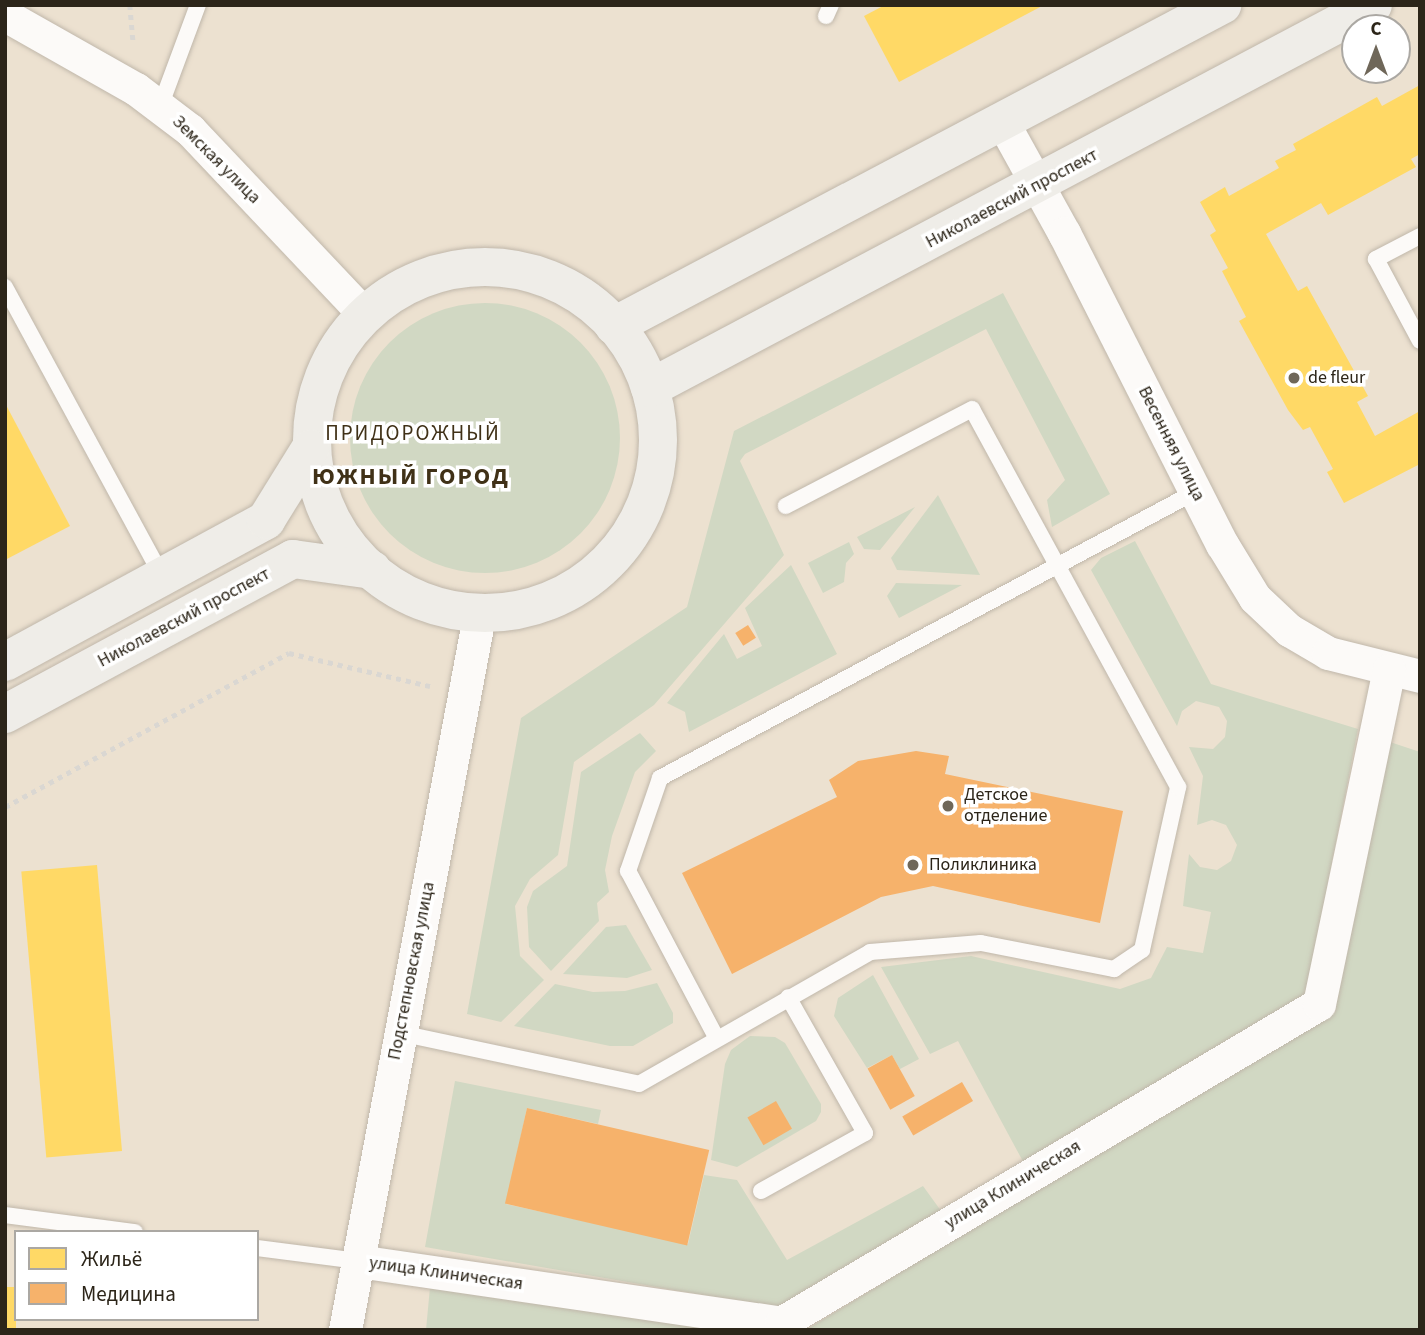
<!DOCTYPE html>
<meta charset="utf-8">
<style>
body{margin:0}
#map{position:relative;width:1425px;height:1335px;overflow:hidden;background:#ece1d0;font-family:"Source Sans 3",sans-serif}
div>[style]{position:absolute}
.green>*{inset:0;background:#d1d8c3}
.round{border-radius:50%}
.homes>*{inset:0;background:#ffd966;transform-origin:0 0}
.health>*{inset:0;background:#f6b26b;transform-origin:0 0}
.path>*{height:4.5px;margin-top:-2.25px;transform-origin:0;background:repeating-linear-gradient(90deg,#dad7d2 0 5px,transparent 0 10px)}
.roads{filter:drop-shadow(0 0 2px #c0b7aa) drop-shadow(0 0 2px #c0b7aa)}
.service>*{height:16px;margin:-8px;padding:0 8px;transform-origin:8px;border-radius:8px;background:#fcfaf8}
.minor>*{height:33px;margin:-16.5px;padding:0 16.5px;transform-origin:16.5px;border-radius:16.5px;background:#fcfaf8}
.secondary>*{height:38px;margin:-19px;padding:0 19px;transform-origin:19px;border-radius:19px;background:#efede8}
.secondary>.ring{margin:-19px;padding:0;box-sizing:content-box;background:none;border:38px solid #efede8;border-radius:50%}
.dots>*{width:19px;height:19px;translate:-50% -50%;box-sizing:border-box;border:4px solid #fff;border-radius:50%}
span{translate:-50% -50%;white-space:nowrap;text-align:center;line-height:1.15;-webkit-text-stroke:7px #fff;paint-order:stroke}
.street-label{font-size:18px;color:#2c2519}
.poi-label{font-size:18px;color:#2c2519}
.left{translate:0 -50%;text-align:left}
.quarter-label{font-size:21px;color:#403117;letter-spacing:2px}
.district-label{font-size:24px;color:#403117;font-weight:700;letter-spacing:2px}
.frame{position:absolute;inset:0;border:7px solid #2c2519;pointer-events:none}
.legend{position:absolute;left:14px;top:1230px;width:245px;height:91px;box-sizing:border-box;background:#fff;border:2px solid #aba8a3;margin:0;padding:9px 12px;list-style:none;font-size:21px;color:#2c2519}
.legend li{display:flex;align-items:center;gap:14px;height:35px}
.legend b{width:35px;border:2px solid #aba8a3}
.north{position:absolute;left:1341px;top:14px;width:70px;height:70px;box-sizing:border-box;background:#fff;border:2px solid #aba8a3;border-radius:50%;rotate:0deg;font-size:19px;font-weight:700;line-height:28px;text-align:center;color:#2c2519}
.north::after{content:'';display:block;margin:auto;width:24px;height:32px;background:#6f6759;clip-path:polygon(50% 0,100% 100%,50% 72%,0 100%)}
</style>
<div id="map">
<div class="green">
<div style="clip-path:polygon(1003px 293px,1110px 494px,1052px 527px,1047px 500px,1065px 480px,986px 329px,745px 454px,740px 461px,784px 555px,654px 705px,574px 762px,558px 855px,530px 879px,515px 906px,520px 956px,544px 980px,501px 1022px,467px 1014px,521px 718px,687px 607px,734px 431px)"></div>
<div class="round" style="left:350px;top:303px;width:270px;height:270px"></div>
<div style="clip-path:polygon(938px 495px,980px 575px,897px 570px,891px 558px)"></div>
<div style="clip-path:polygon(915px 507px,880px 550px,864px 549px,857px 537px)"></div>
<div style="clip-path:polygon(1135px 541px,1211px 684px,1358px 729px,1305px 1001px,1026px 1167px,958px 1041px,930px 1054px,881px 967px,971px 956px,1120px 989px,1151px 978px,1167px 947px,1203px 953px,1211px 912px,1183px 906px,1189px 854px,1200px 867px,1217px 870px,1231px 861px,1237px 845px,1226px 825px,1212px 820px,1197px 825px,1203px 776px,1189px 747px,1213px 749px,1225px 737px,1227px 721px,1219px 707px,1196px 701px,1182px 711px,1177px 726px,1091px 570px,1101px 558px)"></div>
<div style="clip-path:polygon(849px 542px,854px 554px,846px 563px,844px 582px,823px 593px,808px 563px)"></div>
<div style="clip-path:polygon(791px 565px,837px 654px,689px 732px,685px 712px,667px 703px,724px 634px,737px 659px,762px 646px,745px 608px)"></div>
<div style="clip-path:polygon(896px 583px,962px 585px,899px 618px,887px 596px)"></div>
<div style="clip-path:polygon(640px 733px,656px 751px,635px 772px,612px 836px,605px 870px,609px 892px,597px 903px,599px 921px,551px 971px,529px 947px,527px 907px,533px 891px,567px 866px,581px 772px)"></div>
<div style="clip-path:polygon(1387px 741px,1420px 752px,1420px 1330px,806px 1330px,1334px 1008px)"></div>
<div style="clip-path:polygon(626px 925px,652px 970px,627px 978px,563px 974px,606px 927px)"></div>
<div style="clip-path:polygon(873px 975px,919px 1059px,900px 1069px,892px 1055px,867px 1068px,834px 1016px,838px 998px)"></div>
<div style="clip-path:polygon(657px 983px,673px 1013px,673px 1023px,633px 1046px,610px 1046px,514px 1026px,555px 984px,593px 992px,625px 991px)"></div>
<div style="clip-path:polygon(750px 1036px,775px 1037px,785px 1043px,821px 1104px,821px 1112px,816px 1121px,737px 1167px,711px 1160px,725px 1064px,731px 1050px)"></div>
<div style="clip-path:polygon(455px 1081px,601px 1110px,598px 1124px,527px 1108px,506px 1204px,688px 1244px,704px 1175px,737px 1180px,787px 1260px,923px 1186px,944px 1215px,784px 1309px,425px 1247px)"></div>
<div style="clip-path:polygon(430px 1287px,717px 1330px,426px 1330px)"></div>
</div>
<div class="homes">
<div style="clip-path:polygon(885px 5px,1044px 5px,899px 82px,864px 16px)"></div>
<div style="clip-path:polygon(1420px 85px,1420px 154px,1411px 159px,1416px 167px,1328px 215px,1321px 203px,1266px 234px,1298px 291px,1307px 286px,1368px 396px,1357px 402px,1375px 436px,1420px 411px,1420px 464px,1344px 503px,1327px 472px,1333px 469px,1310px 427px,1303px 430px,1288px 410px,1239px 321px,1246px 317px,1222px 271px,1228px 268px,1210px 235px,1216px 231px,1200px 202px,1225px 187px,1229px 196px,1279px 168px,1275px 161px,1296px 150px,1293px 144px,1377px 97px,1382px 106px)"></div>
<div style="clip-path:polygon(5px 403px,70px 526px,5px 560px)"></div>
<div style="left:97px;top:865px;width:287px;height:76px;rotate:85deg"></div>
<div style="left:5px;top:1287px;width:11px;height:43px"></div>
</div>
<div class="health">
<div style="left:748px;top:625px;width:15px;height:15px;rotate:58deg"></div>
<div style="clip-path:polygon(916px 751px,949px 756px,945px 774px,1123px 811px,1100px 923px,933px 886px,881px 897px,732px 974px,682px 873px,837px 797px,829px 780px,858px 761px)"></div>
<div style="left:892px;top:1055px;width:47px;height:28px;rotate:61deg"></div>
<div style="left:962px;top:1082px;width:22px;height:69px;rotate:60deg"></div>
<div style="left:776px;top:1101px;width:32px;height:33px;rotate:60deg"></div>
<div style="left:527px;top:1108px;width:187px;height:98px;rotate:13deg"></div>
</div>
<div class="path">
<div style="left:130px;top:5px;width:38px;rotate:85deg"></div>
<div style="left:5px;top:807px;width:323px;rotate:-28.5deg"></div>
<div style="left:289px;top:653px;width:145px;rotate:13.2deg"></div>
</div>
<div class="roads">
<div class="service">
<div style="left:826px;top:16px;width:12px;rotate:-66deg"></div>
<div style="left:160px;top:107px;width:109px;rotate:-69.6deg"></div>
<div style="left:1420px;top:236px;width:50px;rotate:152.4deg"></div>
<div style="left:1376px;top:259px;width:93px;rotate:61.8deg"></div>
<div style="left:5px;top:287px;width:329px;rotate:61.5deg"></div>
<div style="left:400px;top:1033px;width:244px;rotate:12deg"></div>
<div style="left:639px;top:1084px;width:266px;rotate:-29.7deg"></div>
<div style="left:870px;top:952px;width:111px;rotate:-4.6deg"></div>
<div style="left:981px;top:943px;width:136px;rotate:11.1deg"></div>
<div style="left:1114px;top:969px;width:34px;rotate:-34deg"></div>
<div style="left:1142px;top:950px;width:167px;rotate:-77.5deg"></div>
<div style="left:1178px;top:787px;width:430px;rotate:-118.6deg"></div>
<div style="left:972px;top:409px;width:210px;rotate:152.5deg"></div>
<div style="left:716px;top:1037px;width:188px;rotate:-117.9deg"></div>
<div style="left:628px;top:871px;width:98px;rotate:-71deg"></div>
<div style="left:660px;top:778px;width:607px;rotate:-28.13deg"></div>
<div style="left:761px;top:1191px;width:119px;rotate:-29.1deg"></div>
<div style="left:865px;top:1133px;width:156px;rotate:-119.5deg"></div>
<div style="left:5px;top:1215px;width:131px;rotate:7.5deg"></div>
<div style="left:257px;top:1248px;width:102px;rotate:7.3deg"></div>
</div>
<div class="minor">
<div style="left:5px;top:15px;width:150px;rotate:29.5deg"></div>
<div style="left:136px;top:89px;width:68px;rotate:37.2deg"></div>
<div style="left:190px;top:130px;width:255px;rotate:46.6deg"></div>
<div style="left:1003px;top:123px;width:126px;rotate:61deg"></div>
<div style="left:1064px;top:233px;width:349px;rotate:63.1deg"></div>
<div style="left:1222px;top:544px;width:63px;rotate:58.6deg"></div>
<div style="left:1255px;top:598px;width:47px;rotate:43.3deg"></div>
<div style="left:1289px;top:630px;width:45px;rotate:30.5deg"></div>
<div style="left:1328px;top:653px;width:95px;rotate:14deg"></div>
<div style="left:358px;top:1261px;width:428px;rotate:8.3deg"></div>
<div style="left:781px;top:1323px;width:625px;rotate:-30.67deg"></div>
<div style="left:1319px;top:1004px;width:341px;rotate:-78.2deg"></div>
<div style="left:345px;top:1330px;width:732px;rotate:-79.37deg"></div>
</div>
<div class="secondary">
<div class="ring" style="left:312px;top:267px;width:308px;height:308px"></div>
<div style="left:614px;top:326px;width:688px;rotate:-27.83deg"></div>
<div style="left:650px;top:388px;width:818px;rotate:-27.91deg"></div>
<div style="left:5px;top:662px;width:297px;rotate:-28.5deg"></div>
<div style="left:266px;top:520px;width:84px;rotate:-58.2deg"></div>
<div style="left:5px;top:714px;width:327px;rotate:-28.3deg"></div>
<div style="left:293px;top:559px;width:80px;rotate:7.9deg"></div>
</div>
</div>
<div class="dots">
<div style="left:1294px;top:378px;background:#6f6759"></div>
<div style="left:948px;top:806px;background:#6f6759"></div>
<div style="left:913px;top:865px;background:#6f6759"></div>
</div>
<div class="street-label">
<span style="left:216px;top:160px;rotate:45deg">Земская улица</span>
<span style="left:1012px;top:199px;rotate:-28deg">Николаевский проспект</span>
<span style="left:1171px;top:444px;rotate:63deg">Весенняя улица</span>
<span style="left:184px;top:618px;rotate:-28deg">Николаевский проспект</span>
<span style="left:412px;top:971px;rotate:-79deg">Подстепновская улица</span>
<span style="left:1013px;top:1185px;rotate:-31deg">улица Клиническая</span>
<span style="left:446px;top:1274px;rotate:8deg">улица Клиническая</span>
</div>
<div class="poi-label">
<span class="left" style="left:1308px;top:378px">de fleur</span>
<span class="left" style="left:964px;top:806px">Детское<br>отделение</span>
<span class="left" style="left:929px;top:865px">Поликлиника</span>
</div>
<div class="quarter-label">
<span style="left:413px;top:433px">ПРИДОРОЖНЫЙ</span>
</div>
<div class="district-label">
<span style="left:411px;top:477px">ЮЖНЫЙ ГОРОД</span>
</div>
<div class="frame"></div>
<ul class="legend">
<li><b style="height:19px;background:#ffd966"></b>Жильё</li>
<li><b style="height:19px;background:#f6b26b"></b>Медицина</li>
</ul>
<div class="north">С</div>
</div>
